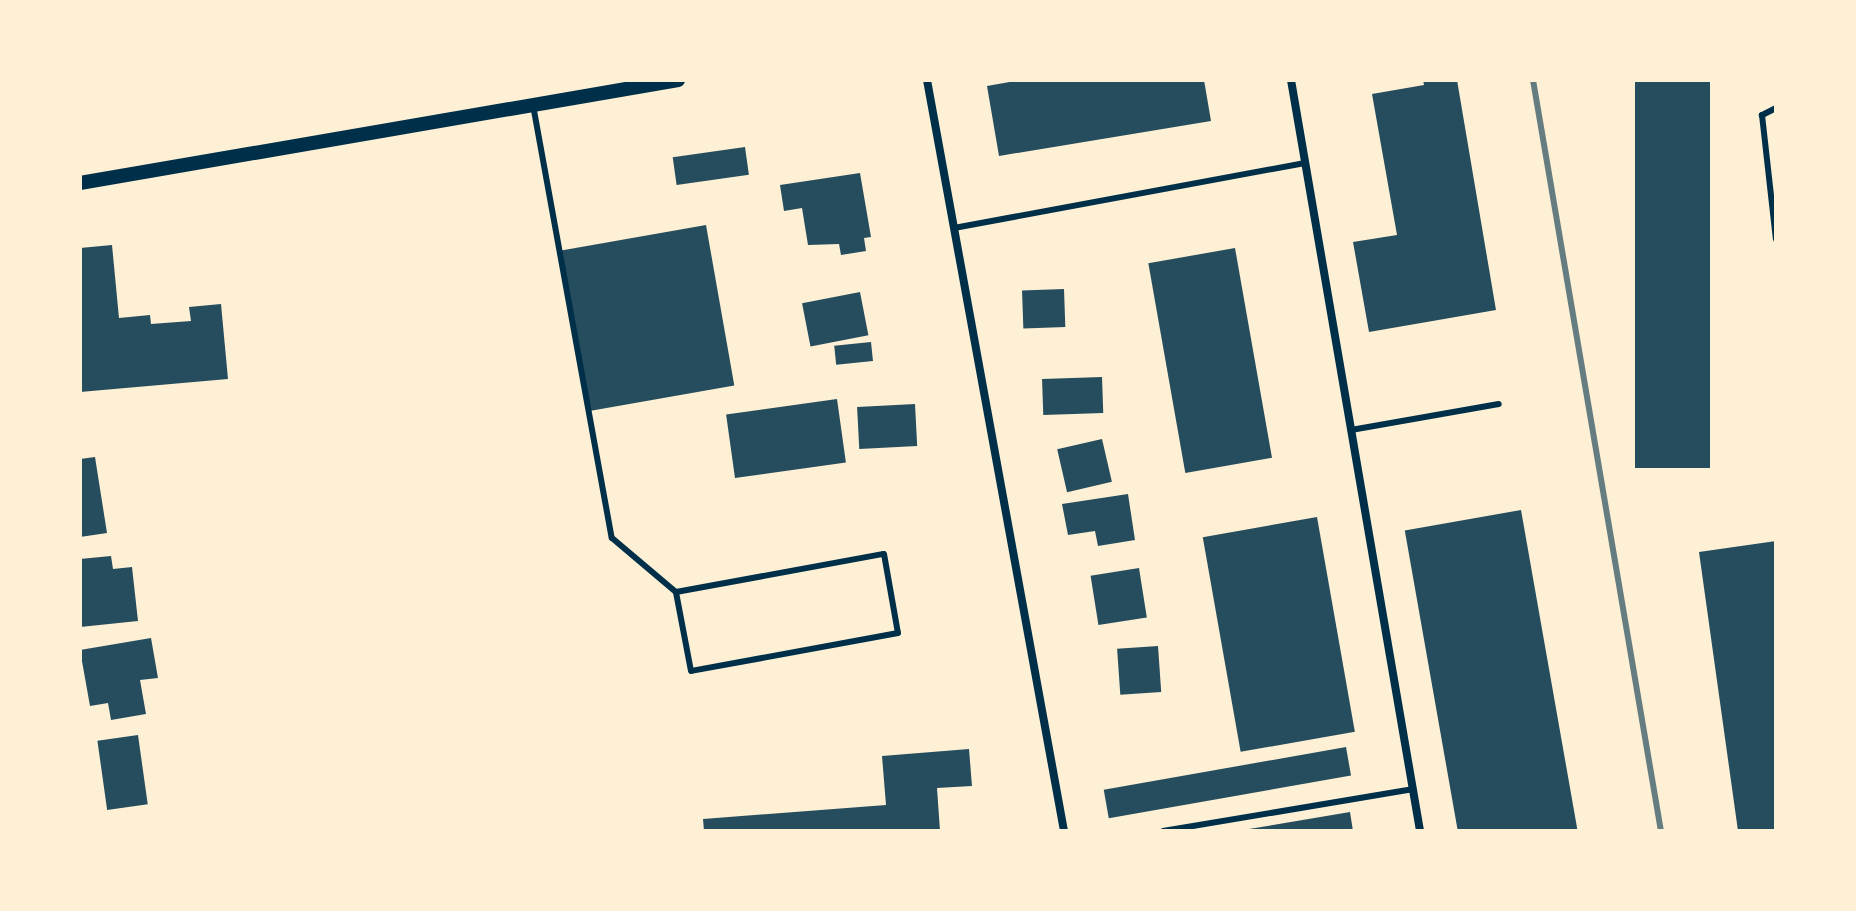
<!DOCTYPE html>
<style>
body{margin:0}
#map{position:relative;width:1856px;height:911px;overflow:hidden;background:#fdf0d5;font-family:"Fira Sans",sans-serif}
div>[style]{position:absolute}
.building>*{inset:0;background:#264d5e;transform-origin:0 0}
.service>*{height:6px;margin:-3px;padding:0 3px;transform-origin:3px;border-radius:3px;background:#003049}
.minor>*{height:8px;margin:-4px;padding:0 4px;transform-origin:4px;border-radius:4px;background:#003049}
.tertiary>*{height:14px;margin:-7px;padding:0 7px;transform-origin:7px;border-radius:7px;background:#003049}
.rail>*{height:6px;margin:-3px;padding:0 3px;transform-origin:3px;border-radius:3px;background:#657d81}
span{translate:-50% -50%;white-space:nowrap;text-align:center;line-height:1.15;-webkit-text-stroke:8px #fdf0d5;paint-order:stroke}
.frame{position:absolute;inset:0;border:82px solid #fdf0d5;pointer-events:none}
</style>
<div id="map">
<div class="building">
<div style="clip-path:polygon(1021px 80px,1204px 80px,1211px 121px,999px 156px,987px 86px)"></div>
<div style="clip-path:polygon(1423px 80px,1457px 80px,1496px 310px,1369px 332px,1353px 242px,1397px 235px,1372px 94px,1424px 85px)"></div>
<div style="left:1635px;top:80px;width:75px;height:388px"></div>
<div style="left:745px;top:147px;width:28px;height:73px;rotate:82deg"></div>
<div style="clip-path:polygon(860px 173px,871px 237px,864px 238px,866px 251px,841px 255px,839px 244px,808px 245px,802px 208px,784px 211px,780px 185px)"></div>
<div style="left:706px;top:225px;width:163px;height:147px;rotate:80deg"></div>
<div style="clip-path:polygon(112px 245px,119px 318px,150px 315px,151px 324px,191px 321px,189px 307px,221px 304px,228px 379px,80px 392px,80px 248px)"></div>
<div style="left:1235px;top:248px;width:213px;height:88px;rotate:80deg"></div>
<div style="left:1064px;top:289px;width:38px;height:42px;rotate:88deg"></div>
<div style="left:860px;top:292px;width:44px;height:59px;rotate:79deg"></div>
<div style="left:871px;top:342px;width:19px;height:37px;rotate:84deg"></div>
<div style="left:1102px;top:377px;width:36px;height:60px;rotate:88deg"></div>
<div style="left:837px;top:399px;width:64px;height:112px;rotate:82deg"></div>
<div style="left:915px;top:404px;width:42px;height:58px;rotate:87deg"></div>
<div style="left:1102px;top:439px;width:44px;height:46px;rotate:77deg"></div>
<div style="clip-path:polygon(95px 457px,107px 533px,80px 537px,80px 459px)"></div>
<div style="clip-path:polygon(1128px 494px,1135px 540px,1098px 546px,1095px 531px,1068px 535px,1062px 504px)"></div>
<div style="left:1521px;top:510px;width:326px;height:118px;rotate:80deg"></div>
<div style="left:1317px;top:517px;width:218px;height:116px;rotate:80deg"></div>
<div style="clip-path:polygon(1776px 541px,1776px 831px,1738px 831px,1699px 552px)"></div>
<div style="clip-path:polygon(111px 556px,113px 569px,132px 567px,138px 621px,80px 627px,80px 559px)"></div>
<div style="left:1139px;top:568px;width:50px;height:49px;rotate:81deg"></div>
<div style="clip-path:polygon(151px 638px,158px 678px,140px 680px,146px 714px,111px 720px,108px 703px,90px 706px,80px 650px)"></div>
<div style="left:1158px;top:646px;width:46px;height:41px;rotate:86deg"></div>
<div style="left:138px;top:735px;width:70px;height:41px;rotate:82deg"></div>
<div style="left:1346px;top:747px;width:29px;height:246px;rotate:80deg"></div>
<div style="clip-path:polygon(969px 749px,972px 786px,937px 788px,940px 831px,704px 831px,703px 819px,886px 805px,882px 756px)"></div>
<div style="clip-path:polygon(1350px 812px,1353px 831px,1250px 831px,1249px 829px)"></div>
</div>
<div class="service">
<div style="left:533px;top:105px;width:440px;rotate:79.7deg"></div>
<div style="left:612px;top:538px;width:84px;rotate:40.2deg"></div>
<div style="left:676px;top:592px;width:211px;rotate:-10.4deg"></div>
<div style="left:884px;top:554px;width:80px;rotate:80deg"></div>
<div style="left:898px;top:633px;width:210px;rotate:169.6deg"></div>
<div style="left:691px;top:671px;width:80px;rotate:-100.8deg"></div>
<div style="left:1776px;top:108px;width:16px;rotate:153deg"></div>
<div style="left:1762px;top:115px;width:125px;rotate:83.6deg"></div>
<div style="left:954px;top:228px;width:357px;rotate:-10.5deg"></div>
<div style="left:1351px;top:430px;width:150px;rotate:-10deg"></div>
<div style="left:1163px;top:831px;width:254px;rotate:-9.5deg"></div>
</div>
<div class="minor">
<div style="left:927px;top:80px;width:763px;rotate:79.66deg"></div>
<div style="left:1291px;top:80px;width:762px;rotate:80.25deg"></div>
</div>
<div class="tertiary">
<div style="left:80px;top:183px;width:607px;rotate:-9.77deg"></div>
</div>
<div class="rail">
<div style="left:1533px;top:80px;width:762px;rotate:80.33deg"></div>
</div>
<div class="frame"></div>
</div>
